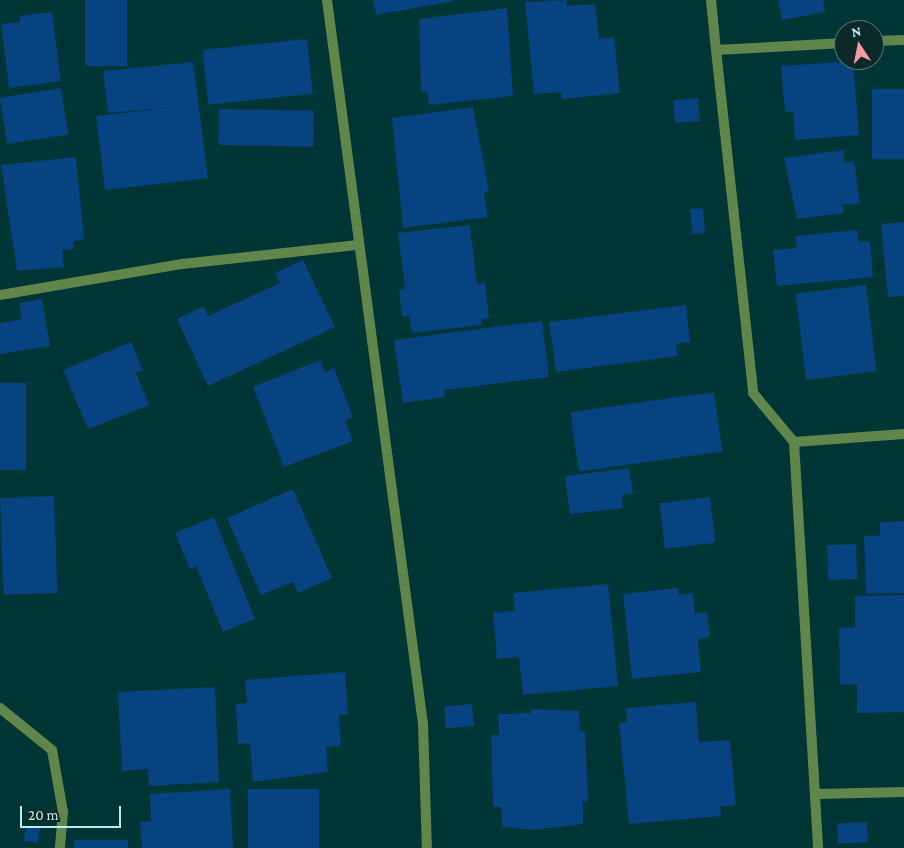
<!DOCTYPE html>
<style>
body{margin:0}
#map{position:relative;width:904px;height:848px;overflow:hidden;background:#003535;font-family:"Crimson Pro",serif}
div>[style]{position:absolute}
.building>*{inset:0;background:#074281;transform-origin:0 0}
.street>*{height:10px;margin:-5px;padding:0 5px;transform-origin:5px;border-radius:5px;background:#61864c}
span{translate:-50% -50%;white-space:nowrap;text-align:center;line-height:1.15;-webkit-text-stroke:4.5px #0c2929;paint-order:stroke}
.north{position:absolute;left:834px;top:20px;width:50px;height:50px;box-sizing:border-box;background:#0c2929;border:1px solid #547776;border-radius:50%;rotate:349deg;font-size:14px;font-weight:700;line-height:20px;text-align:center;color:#c1ebea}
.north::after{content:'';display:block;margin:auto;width:18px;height:22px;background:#f49aa1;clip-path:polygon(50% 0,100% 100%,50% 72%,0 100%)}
.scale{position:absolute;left:20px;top:806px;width:101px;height:22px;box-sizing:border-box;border:2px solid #c1ebea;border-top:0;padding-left:6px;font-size:15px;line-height:18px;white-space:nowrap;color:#c1ebea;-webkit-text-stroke:4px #0c2929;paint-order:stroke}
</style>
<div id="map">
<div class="building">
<div style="left:85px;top:0;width:42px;height:66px"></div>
<div style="clip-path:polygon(373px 0,454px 0,454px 1px,376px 15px)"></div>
<div style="clip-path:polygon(567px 0,567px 6px,595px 4px,599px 39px,614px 37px,620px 93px,562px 99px,561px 92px,534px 94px,525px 2px)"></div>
<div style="clip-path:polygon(778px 0,823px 0,825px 12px,782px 20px)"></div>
<div style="clip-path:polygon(507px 8px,513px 96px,429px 105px,427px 91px,421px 92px,419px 19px)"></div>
<div style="clip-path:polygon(52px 12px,61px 81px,9px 88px,1px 24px,20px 22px,20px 16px)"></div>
<div style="left:307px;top:39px;width:55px;height:105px;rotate:84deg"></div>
<div style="clip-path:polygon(853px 61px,859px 135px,795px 140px,793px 112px,785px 112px,781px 66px)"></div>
<div style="clip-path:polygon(193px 62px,208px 178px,105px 190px,96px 116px,175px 107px,108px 113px,103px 71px)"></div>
<div style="left:61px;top:88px;width:47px;height:62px;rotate:81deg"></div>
<div style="left:904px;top:89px;width:70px;height:32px;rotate:90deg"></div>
<div style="left:698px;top:98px;width:23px;height:25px;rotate:85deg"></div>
<div style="clip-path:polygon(473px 107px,489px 191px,484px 192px,488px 217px,403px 228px,392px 118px)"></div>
<div style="left:219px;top:109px;width:95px;height:36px;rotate:1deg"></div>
<div style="clip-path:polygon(843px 150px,845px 163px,854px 161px,860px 203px,842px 205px,844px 213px,797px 219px,784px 158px)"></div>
<div style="clip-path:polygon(76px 157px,84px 240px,73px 241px,74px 249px,62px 250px,64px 267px,17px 271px,1px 165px)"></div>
<div style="left:703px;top:208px;width:25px;height:13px;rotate:85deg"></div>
<div style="clip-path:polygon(904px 222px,904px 296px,888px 297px,881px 224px)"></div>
<div style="clip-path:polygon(470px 225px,477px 284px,485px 283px,489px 318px,481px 319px,482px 325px,412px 333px,409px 316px,402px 317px,399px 290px,405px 289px,398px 233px)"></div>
<div style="clip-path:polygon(857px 230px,859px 242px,870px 241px,873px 277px,777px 286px,773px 250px,797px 248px,795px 236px)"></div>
<div style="clip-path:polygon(303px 260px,335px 327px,208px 386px,177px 319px,204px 306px,208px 316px,280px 283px,275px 273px)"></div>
<div style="left:866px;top:285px;width:87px;height:71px;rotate:83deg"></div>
<div style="clip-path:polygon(42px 299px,50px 346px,0 354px,0 323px,22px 319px,19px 303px)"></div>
<div style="clip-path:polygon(686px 305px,690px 342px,676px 344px,678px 356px,556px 372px,549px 322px)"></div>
<div style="clip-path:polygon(542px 321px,549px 377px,444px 390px,445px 397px,403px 403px,394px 340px)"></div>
<div style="clip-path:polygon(131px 342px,143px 370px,136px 373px,149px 405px,88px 429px,63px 370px)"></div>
<div style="clip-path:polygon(320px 360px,325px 372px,334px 368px,353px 417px,345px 421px,353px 441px,284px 467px,253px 387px)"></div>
<div style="left:0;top:383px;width:26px;height:87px"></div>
<div style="left:714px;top:392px;width:60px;height:145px;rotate:82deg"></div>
<div style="clip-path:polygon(629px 468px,633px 494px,622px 495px,623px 508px,570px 514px,565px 476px)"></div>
<div style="clip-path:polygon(293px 489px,332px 578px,298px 593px,293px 582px,261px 595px,227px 518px)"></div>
<div style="left:54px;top:496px;width:97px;height:54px;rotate:88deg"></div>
<div style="left:710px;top:497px;width:46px;height:51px;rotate:83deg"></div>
<div style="clip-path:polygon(214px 517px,255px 619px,223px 632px,196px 566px,190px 569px,175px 533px)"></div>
<div style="clip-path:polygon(904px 521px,904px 593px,866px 594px,864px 536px,880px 536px,880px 522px)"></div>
<div style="left:856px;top:544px;width:35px;height:29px;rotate:88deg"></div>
<div style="clip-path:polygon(608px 584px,618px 686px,523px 695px,519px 657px,497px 659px,493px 613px,515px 611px,513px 593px)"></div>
<div style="clip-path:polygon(678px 588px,679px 595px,693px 593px,695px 613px,707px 612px,710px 637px,698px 639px,701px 672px,632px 679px,623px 594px)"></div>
<div style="clip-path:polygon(904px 595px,904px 712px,857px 713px,857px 684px,840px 685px,839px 628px,855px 627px,855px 596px)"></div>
<div style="clip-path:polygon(345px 672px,348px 714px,339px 715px,341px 746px,326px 747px,328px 772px,253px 782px,250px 743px,238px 744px,236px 704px,247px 703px,245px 680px)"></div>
<div style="clip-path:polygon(215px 687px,219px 782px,149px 786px,148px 769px,122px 771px,118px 692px)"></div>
<div style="clip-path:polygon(696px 702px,699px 742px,730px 740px,736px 805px,720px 807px,721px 816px,629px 824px,619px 723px,627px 722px,626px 708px)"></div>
<div style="left:472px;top:704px;width:22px;height:28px;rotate:85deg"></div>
<div style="clip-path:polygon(531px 709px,579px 711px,580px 732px,585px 731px,588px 801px,583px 802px,583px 824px,534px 830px,502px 827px,501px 807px,493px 807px,491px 735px,499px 735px,498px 714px,531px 713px)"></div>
<div style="clip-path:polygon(230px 789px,233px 848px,142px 848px,140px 822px,151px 821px,150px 794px)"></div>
<div style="left:319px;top:789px;width:59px;height:71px;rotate:90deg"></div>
<div style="left:867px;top:822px;width:20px;height:30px;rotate:87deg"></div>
<div style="left:26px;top:826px;width:14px;height:15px;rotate:8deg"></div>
<div style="left:74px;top:840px;width:54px;height:8px"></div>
</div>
<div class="street">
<div style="left:327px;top:0;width:730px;rotate:82.45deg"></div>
<div style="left:423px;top:724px;width:124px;rotate:88.2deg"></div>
<div style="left:711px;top:0;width:50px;rotate:84.3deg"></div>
<div style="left:716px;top:50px;width:128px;rotate:-3.1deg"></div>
<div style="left:874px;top:41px;width:30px;rotate:-2deg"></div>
<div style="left:716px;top:50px;width:345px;rotate:83.8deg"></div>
<div style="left:753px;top:393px;width:64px;rotate:50.1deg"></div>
<div style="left:794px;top:442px;width:407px;rotate:86.6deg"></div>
<div style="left:0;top:295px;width:185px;rotate:-9.7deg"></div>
<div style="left:182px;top:264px;width:177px;rotate:-6.2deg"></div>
<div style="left:794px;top:442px;width:110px;rotate:-4.2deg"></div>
<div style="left:0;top:708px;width:67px;rotate:38.9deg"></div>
<div style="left:52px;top:750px;width:63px;rotate:79.9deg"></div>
<div style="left:63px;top:812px;width:36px;rotate:95deg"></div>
<div style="left:817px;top:794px;width:87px;rotate:-1.3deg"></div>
</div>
<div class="north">N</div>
<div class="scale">20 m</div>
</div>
